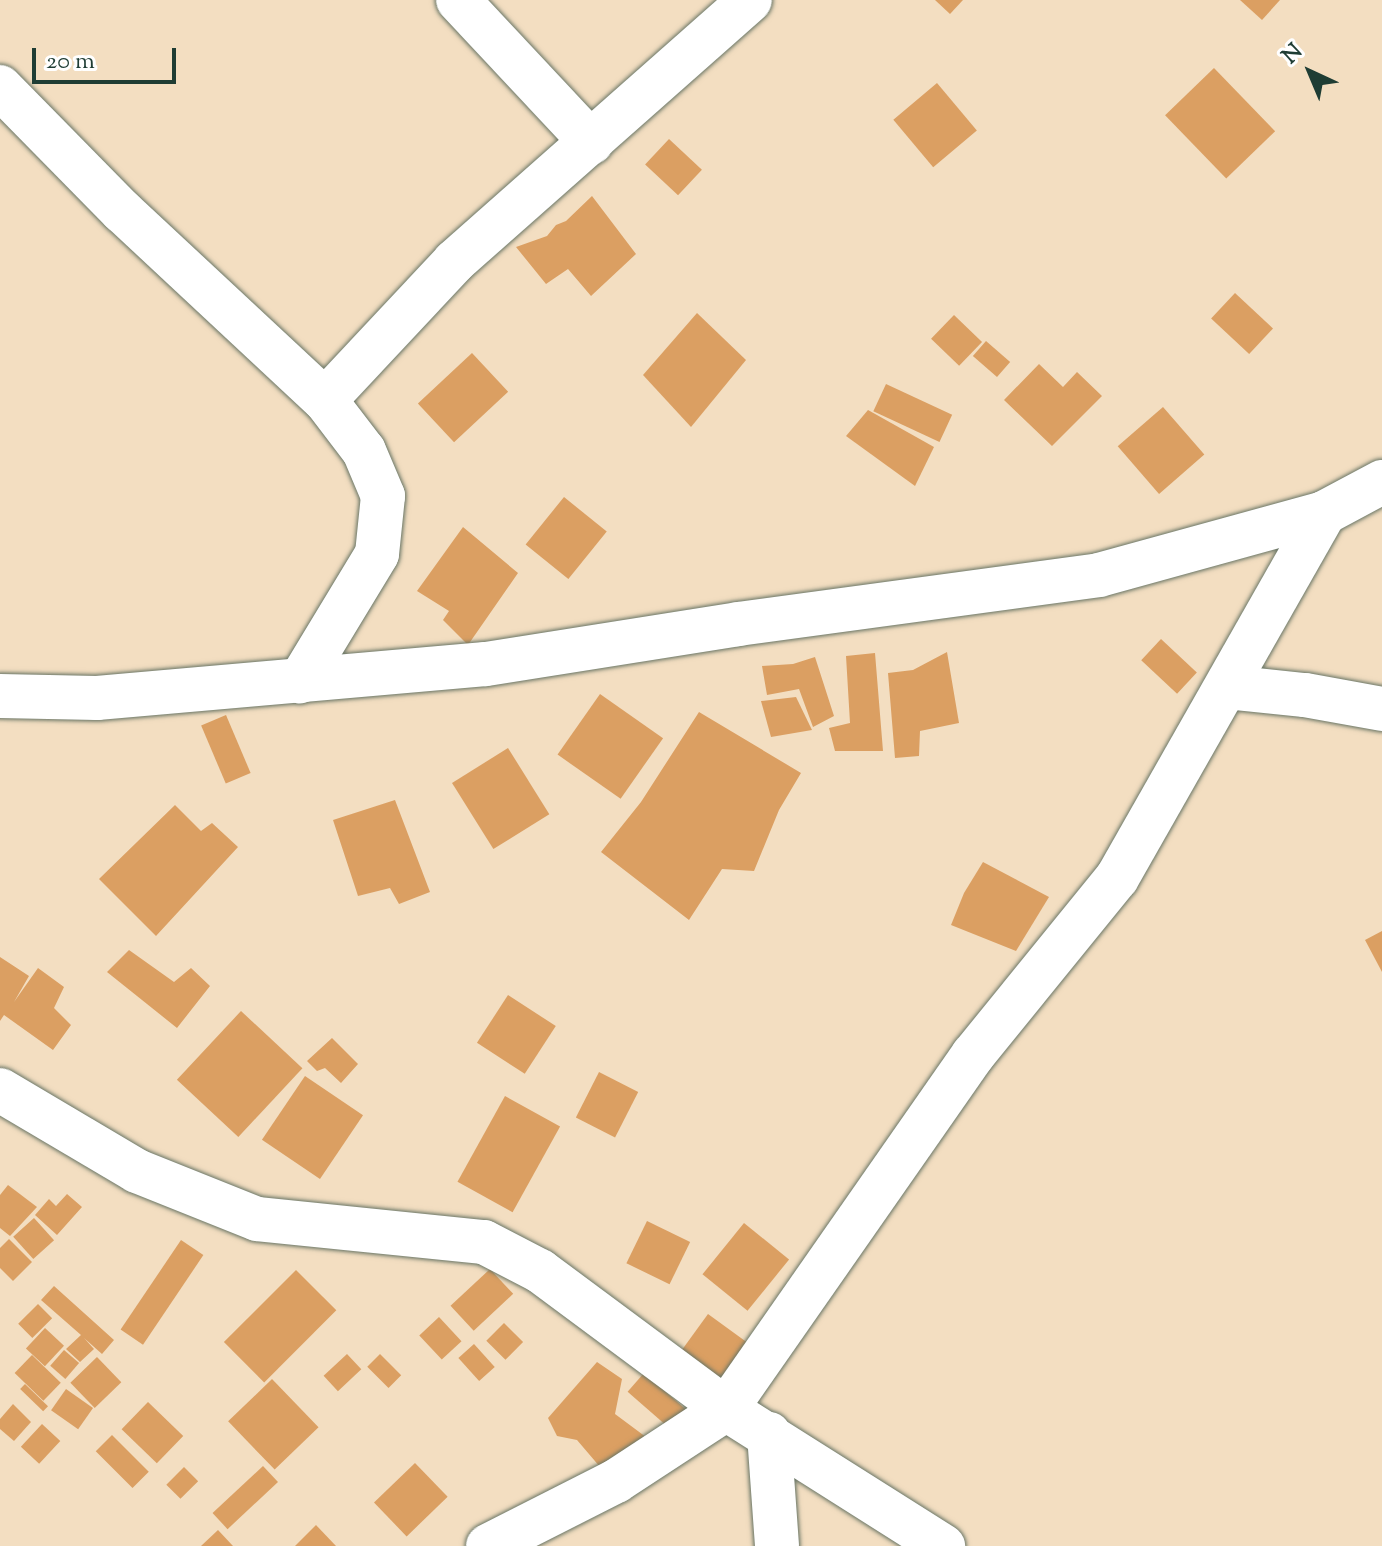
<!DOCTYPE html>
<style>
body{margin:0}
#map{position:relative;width:1382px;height:1546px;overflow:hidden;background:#f3dec1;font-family:"Sorts Mill Goudy",serif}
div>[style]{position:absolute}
.building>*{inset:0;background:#db9f62;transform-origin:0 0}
.roads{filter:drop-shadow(0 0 2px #697565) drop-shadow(0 0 2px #697565)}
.minor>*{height:44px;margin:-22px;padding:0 22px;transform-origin:22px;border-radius:22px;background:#fff}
span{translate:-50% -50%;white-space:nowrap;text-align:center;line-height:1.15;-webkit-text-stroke:7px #fff;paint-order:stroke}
.north{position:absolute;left:1270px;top:32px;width:80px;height:80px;-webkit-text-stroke:6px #fff;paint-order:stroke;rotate:316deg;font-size:22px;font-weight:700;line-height:32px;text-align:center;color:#1f3d34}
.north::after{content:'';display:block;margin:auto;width:28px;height:36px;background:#1f3d34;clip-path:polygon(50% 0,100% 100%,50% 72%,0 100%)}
.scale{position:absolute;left:32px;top:48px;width:144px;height:36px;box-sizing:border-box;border:4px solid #1f3d34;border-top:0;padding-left:10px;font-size:24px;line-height:28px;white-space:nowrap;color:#1f3d34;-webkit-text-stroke:6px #fff;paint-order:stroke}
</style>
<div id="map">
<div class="building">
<div style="clip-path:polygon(935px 0,963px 0,950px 14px)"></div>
<div style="clip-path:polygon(1240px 0,1280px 0,1262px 20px)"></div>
<div style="left:1214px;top:68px;width:88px;height:68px;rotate:46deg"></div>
<div style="left:937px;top:83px;width:62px;height:57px;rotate:50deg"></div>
<div style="left:669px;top:139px;width:45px;height:35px;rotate:43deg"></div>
<div style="clip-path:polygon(592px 196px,636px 254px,591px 296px,568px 269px,546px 284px,516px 247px,547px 236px,556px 225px,566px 221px)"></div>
<div style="left:1235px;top:293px;width:52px;height:35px;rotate:43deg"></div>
<div style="clip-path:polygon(697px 313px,746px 360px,691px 427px,643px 375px)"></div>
<div style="left:954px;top:315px;width:39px;height:33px;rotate:44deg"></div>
<div style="left:986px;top:341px;width:32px;height:20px;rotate:41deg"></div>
<div style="left:472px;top:353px;width:53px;height:74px;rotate:47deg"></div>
<div style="clip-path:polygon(1039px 364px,1063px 387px,1077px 372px,1102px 396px,1052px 446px,1004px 400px)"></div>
<div style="left:886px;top:384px;width:73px;height:30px;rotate:25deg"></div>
<div style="left:1163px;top:407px;width:63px;height:60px;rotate:49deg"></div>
<div style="clip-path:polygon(868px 410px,934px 447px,915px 486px,846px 436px)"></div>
<div style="left:564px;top:497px;width:55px;height:61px;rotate:39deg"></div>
<div style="clip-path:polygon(463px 527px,518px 573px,468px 645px,443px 620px,449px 611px,417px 591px)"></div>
<div style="left:1161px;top:639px;width:49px;height:29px;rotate:43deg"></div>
<div style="clip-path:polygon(947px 652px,959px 723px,920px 731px,919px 756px,895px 758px,888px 673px,913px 670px)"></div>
<div style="clip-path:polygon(875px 653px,883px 751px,835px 751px,829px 728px,850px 723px,846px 656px)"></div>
<div style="clip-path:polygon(815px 657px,834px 716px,813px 727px,799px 689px,767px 695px,762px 666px,793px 664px)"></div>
<div style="left:600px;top:694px;width:77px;height:74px;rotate:35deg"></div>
<div style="clip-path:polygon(796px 697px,812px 730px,771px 737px,761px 701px)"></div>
<div style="clip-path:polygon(699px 712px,801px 773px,779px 810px,754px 871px,722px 869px,689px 920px,601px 852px,641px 802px)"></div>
<div style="left:226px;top:715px;width:63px;height:27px;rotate:67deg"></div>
<div style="left:508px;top:748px;width:78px;height:66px;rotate:58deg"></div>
<div style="clip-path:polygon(395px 800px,430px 892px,399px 904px,390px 888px,358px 896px,333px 820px)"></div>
<div style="clip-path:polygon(175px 805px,201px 831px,212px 823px,238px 847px,156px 936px,99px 879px)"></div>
<div style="clip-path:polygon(983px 862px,1049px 897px,1016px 951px,951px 925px,964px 893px)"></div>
<div style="clip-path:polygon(1382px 931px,1382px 972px,1365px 940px)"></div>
<div style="clip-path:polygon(129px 950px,174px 982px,191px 968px,210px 986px,177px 1028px,107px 972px)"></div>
<div style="clip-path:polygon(0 957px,29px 976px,14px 1002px,38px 968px,64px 987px,54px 1008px,71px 1025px,53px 1050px,4px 1015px,0 1021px)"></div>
<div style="left:508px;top:995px;width:57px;height:57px;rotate:33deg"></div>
<div style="left:241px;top:1011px;width:84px;height:94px;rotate:43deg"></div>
<div style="clip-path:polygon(332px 1038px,358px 1064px,341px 1083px,325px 1068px,317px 1071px,307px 1061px)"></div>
<div style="left:599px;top:1072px;width:44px;height:51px;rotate:27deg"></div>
<div style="left:305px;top:1076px;width:70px;height:77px;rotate:34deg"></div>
<div style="left:505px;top:1096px;width:63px;height:98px;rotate:29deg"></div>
<div style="clip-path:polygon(8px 1185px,37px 1207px,10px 1236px,0 1228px,0 1195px)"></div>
<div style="clip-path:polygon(67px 1194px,82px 1207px,57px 1235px,35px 1215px,49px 1199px,56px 1206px)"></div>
<div style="left:34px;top:1218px;width:30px;height:28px;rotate:48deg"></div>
<div style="left:647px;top:1221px;width:48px;height:47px;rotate:26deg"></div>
<div style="left:744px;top:1223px;width:58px;height:66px;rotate:39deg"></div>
<div style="clip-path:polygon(9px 1239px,32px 1262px,13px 1281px,0 1268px,0 1248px)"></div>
<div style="left:181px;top:1240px;width:27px;height:108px;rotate:34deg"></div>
<div style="left:490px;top:1269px;width:34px;height:54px;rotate:47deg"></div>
<div style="left:296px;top:1270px;width:57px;height:102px;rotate:45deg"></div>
<div style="clip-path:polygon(54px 1286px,114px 1340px,102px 1354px,84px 1338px,94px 1349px,80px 1362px,66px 1349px,81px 1335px,41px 1300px)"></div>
<div style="left:38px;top:1304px;width:20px;height:28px;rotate:45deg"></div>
<div style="left:708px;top:1314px;width:68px;height:46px;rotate:36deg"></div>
<div style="left:439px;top:1317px;width:33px;height:27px;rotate:47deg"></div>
<div style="left:504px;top:1323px;width:27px;height:25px;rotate:45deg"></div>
<div style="left:45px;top:1328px;width:26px;height:28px;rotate:43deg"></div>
<div style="left:474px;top:1344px;width:31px;height:21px;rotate:48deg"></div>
<div style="left:64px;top:1350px;width:20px;height:21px;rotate:41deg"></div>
<div style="left:347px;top:1354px;width:21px;height:32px;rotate:47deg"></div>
<div style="left:380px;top:1354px;width:30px;height:18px;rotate:45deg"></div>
<div style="left:32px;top:1355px;width:40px;height:25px;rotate:44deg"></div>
<div style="left:97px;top:1357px;width:35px;height:37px;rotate:46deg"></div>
<div style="clip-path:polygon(597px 1362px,622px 1379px,615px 1414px,654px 1443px,612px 1481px,577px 1440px,557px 1436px,548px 1418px)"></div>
<div style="left:644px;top:1373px;width:57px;height:25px;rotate:41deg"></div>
<div style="left:272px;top:1379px;width:67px;height:61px;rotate:46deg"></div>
<div style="left:25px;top:1384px;width:32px;height:7px;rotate:44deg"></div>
<div style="left:66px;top:1389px;width:33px;height:26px;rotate:35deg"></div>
<div style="left:148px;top:1402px;width:49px;height:38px;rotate:44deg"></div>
<div style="clip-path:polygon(13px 1404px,31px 1422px,14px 1441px,0 1429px,0 1419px)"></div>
<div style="left:42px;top:1424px;width:25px;height:31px;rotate:43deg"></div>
<div style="left:112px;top:1435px;width:52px;height:23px;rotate:45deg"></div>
<div style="left:415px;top:1463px;width:47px;height:57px;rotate:46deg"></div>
<div style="left:263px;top:1466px;width:22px;height:69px;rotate:47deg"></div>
<div style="left:184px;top:1467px;width:20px;height:25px;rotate:45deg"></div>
<div style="clip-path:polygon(316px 1525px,336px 1546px,295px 1546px)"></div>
<div style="clip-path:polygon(218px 1530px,233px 1546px,201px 1546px)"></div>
</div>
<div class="roads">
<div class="minor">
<div style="left:458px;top:0;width:195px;rotate:46.9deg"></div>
<div style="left:0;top:87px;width:174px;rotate:45.5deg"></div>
<div style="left:122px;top:211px;width:277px;rotate:43deg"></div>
<div style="left:325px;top:400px;width:64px;rotate:52.6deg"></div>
<div style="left:364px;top:451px;width:49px;rotate:67.1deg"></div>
<div style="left:383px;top:496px;width:58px;rotate:95.9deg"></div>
<div style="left:377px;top:554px;width:149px;rotate:121.2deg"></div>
<div style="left:325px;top:400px;width:189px;rotate:-46.9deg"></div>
<div style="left:454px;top:262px;width:395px;rotate:-41.5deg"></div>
<div style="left:1227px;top:687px;width:78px;rotate:5.9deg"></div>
<div style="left:1305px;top:695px;width:78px;rotate:10.3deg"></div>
<div style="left:0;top:696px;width:97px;rotate:1.2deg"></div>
<div style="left:97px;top:698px;width:390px;rotate:-5deg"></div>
<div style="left:486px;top:664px;width:255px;rotate:-9deg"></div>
<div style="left:738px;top:624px;width:364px;rotate:-7.7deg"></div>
<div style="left:1099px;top:575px;width:233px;rotate:-15.4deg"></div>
<div style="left:1324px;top:513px;width:66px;rotate:-28.1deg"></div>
<div style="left:0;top:1090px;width:159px;rotate:30.6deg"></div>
<div style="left:137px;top:1171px;width:129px;rotate:21.8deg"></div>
<div style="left:257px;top:1219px;width:228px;rotate:5.8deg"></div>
<div style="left:484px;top:1242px;width:63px;rotate:27.4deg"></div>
<div style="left:540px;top:1271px;width:232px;rotate:36.6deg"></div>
<div style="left:726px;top:1409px;width:257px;rotate:32.3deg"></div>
<div style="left:769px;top:1434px;width:112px;rotate:85.9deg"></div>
<div style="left:488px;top:1546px;width:144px;rotate:-26.9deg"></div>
<div style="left:616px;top:1481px;width:131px;rotate:-33.2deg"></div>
<div style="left:726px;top:1409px;width:432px;rotate:-55.1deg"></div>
<div style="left:973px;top:1055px;width:228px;rotate:-50.9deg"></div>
<div style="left:1117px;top:878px;width:420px;rotate:-60.4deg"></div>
</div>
</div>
<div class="north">N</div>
<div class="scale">20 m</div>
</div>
